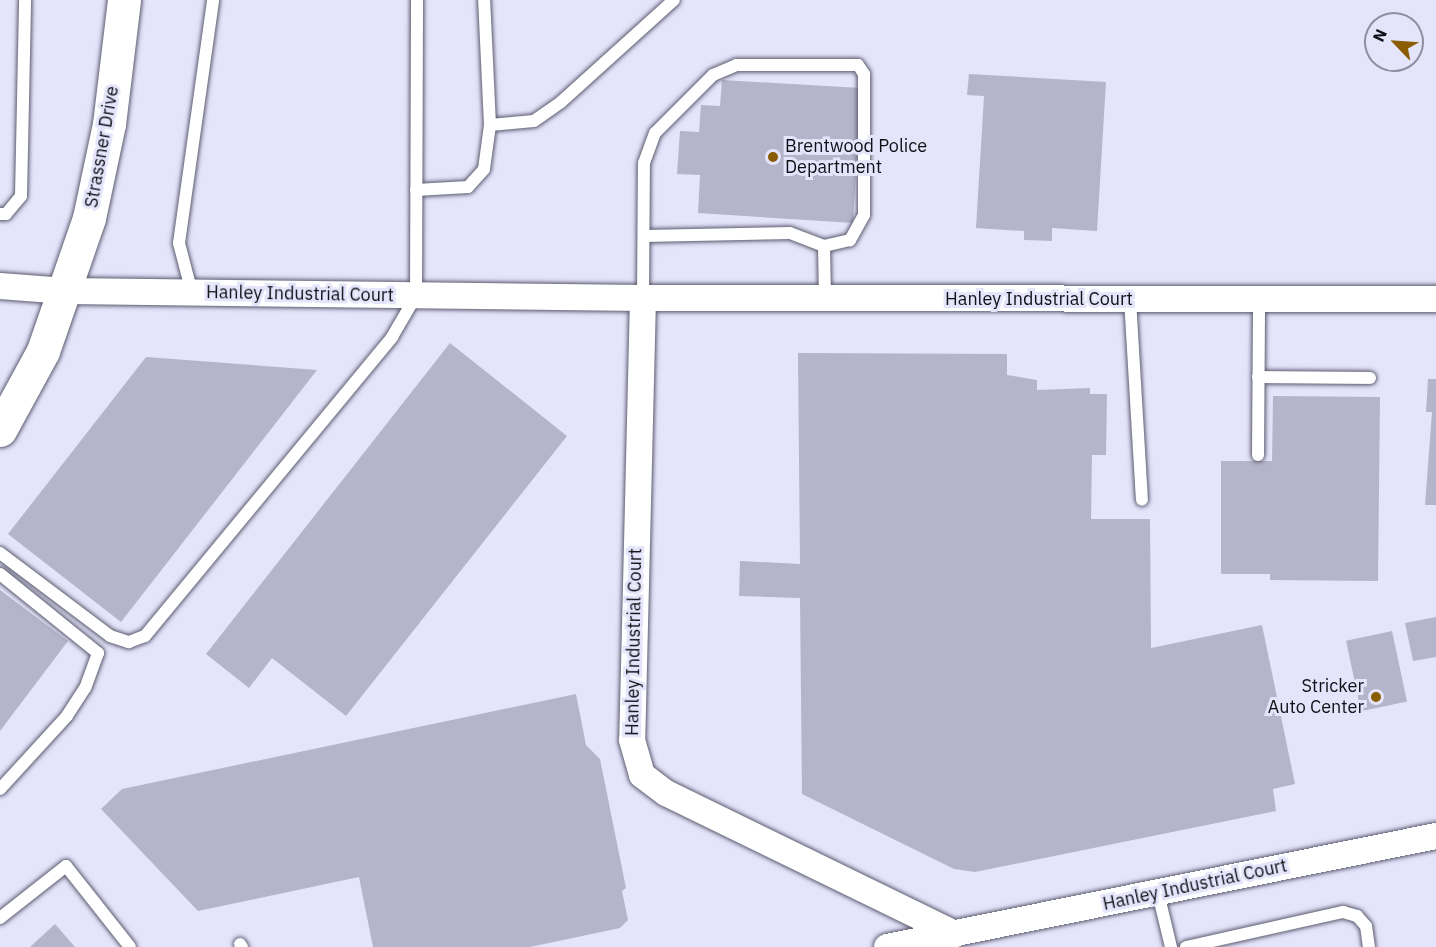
<!DOCTYPE html>
<style>
body{margin:0}
#map{position:relative;width:1436px;height:947px;overflow:hidden;background:#e4e4fb;font-family:"IBM Plex Sans",sans-serif}
div>[style]{position:absolute}
.building>*{inset:0;background:#b4b4ca;transform-origin:0 0}
.roads{filter:drop-shadow(0 0 2px #5d5c70) drop-shadow(0 0 2px #5d5c70)}
.lane>*{height:12px;margin:-6px;padding:0 6px;transform-origin:6px;border-radius:6px;background:#fff}
.street>*{height:26px;margin:-13px;padding:0 13px;transform-origin:13px;border-radius:13px;background:#fff}
.secondary>*{height:33px;margin:-16.5px;padding:0 16.5px;transform-origin:16.5px;border-radius:16.5px;background:#fff}
.dots>*{width:16px;height:16px;translate:-50% -50%;box-sizing:border-box;border:3px solid #e4e4fb;border-radius:50%}
span{translate:-50% -50%;white-space:nowrap;text-align:center;line-height:1.15;-webkit-text-stroke:6px #e4e4fb;paint-order:stroke}
.street-label{font-size:18px;color:#101017}
.poi-label{font-size:18px;color:#101017}
.left{translate:0 -50%;text-align:left}
.right{translate:-100% -50%;text-align:right}
.north{position:absolute;left:1364px;top:12px;width:60px;height:60px;box-sizing:border-box;background:#e4e4fb;border:2px solid #8f8fa0;border-radius:50%;rotate:295deg;font-size:16px;font-weight:700;line-height:24px;text-align:center;color:#101017}
.north::after{content:'';display:block;margin:auto;width:21px;height:27px;background:#895d00;clip-path:polygon(50% 0,100% 100%,50% 72%,0 100%)}
</style>
<div id="map">
<div class="building">
<div style="clip-path:polygon(969px 74px,1106px 82px,1097px 231px,1052px 228px,1052px 241px,1024px 240px,1024px 231px,976px 228px,984px 96px,967px 95px)"></div>
<div style="clip-path:polygon(722px 80px,861px 88px,853px 223px,698px 213px,700px 175px,677px 174px,680px 131px,699px 132px,701px 105px,720px 106px)"></div>
<div style="clip-path:polygon(450px 343px,567px 436px,346px 716px,272px 658px,249px 688px,206px 654px)"></div>
<div style="clip-path:polygon(798px 353px,1007px 354px,1007px 375px,1037px 380px,1037px 390px,1090px 388px,1090px 394px,1107px 394px,1106px 455px,1092px 455px,1091px 519px,1150px 519px,1151px 648px,1262px 625px,1295px 784px,1273px 789px,1276px 811px,975px 872px,954px 869px,802px 794px,800px 598px,739px 596px,740px 561px,800px 564px)"></div>
<div style="clip-path:polygon(146px 357px,317px 370px,121px 622px,8px 534px)"></div>
<div style="clip-path:polygon(1428px 379px,1436px 379px,1436px 505px,1425px 505px,1432px 412px,1426px 412px)"></div>
<div style="clip-path:polygon(1273px 396px,1380px 397px,1378px 581px,1270px 580px,1270px 574px,1221px 574px,1221px 461px,1272px 461px)"></div>
<div style="clip-path:polygon(0 590px,68px 641px,0 731px)"></div>
<div style="clip-path:polygon(1436px 617px,1436px 657px,1413px 661px,1405px 623px)"></div>
<div style="left:1392px;top:631px;width:72px;height:47px;rotate:78deg"></div>
<div style="clip-path:polygon(576px 694px,586px 745px,600px 759px,626px 888px,622px 891px,628px 920px,620px 928px,530px 947px,373px 947px,359px 877px,198px 911px,101px 809px,122px 789px)"></div>
<div style="clip-path:polygon(55px 924px,75px 947px,30px 947px)"></div>
</div>
<div class="roads">
<div class="lane">
<div style="left:490px;top:125px;width:44px;rotate:-5.2deg"></div>
<div style="left:534px;top:121px;width:33px;rotate:-35deg"></div>
<div style="left:561px;top:102px;width:152px;rotate:-42.1deg"></div>
<div style="left:416px;top:190px;width:52px;rotate:-3.3deg"></div>
<div style="left:468px;top:187px;width:24px;rotate:-48deg"></div>
<div style="left:484px;top:169px;width:44px;rotate:-82.2deg"></div>
<div style="left:490px;top:125px;width:125px;rotate:-92.7deg"></div>
<div style="left:0;top:214px;width:6px"></div>
<div style="left:6px;top:214px;width:23px;rotate:-50deg"></div>
<div style="left:21px;top:196px;width:196px;rotate:-88.8deg"></div>
<div style="left:644px;top:236px;width:146px;rotate:-1.2deg"></div>
<div style="left:790px;top:233px;width:36px;rotate:21deg"></div>
<div style="left:192px;top:293px;width:52px;rotate:-104.6deg"></div>
<div style="left:179px;top:243px;width:245px;rotate:-82deg"></div>
<div style="left:643px;top:298px;width:135px;rotate:-89.6deg"></div>
<div style="left:644px;top:163px;width:32px;rotate:-70deg"></div>
<div style="left:655px;top:133px;width:82px;rotate:-45deg"></div>
<div style="left:713px;top:75px;width:25px;rotate:-23deg"></div>
<div style="left:736px;top:65px;width:122px"></div>
<div style="left:858px;top:65px;width:11px;rotate:56deg"></div>
<div style="left:864px;top:74px;width:141px;rotate:90deg"></div>
<div style="left:864px;top:215px;width:29px;rotate:119deg"></div>
<div style="left:850px;top:240px;width:27px;rotate:167deg"></div>
<div style="left:824px;top:246px;width:53px;rotate:88.9deg"></div>
<div style="left:1130px;top:299px;width:201px;rotate:86.6deg"></div>
<div style="left:1258px;top:377px;width:112px;rotate:0.5deg"></div>
<div style="left:1258px;top:455px;width:156px;rotate:-89.6deg"></div>
<div style="left:0;top:553px;width:138px;rotate:37deg"></div>
<div style="left:110px;top:636px;width:20px;rotate:18deg"></div>
<div style="left:129px;top:642px;width:17px;rotate:-21deg"></div>
<div style="left:145px;top:636px;width:388px;rotate:-50.4deg"></div>
<div style="left:392px;top:337px;width:48px;rotate:-59.7deg"></div>
<div style="left:416px;top:296px;width:296px;rotate:-89.8deg"></div>
<div style="left:0;top:574px;width:126px;rotate:38.9deg"></div>
<div style="left:98px;top:653px;width:37px;rotate:110deg"></div>
<div style="left:85px;top:688px;width:33px;rotate:123deg"></div>
<div style="left:67px;top:716px;width:99px;rotate:132.5deg"></div>
<div style="left:1158px;top:893px;width:56px;rotate:76.5deg"></div>
<div style="left:0;top:918px;width:84px;rotate:-38.2deg"></div>
<div style="left:66px;top:866px;width:103px;rotate:51.7deg"></div>
<div style="left:240px;top:944px;width:4px;rotate:56deg"></div>
<div style="left:1186px;top:947px;width:161px;rotate:-12.6deg"></div>
<div style="left:1343px;top:912px;width:15px;rotate:16deg"></div>
<div style="left:1357px;top:916px;width:13px;rotate:48deg"></div>
<div style="left:1366px;top:926px;width:21px;rotate:82deg"></div>
</div>
<div class="street">
<div style="left:0;top:286px;width:66px;rotate:4.3deg"></div>
<div style="left:66px;top:291px;width:577px;rotate:0.7deg"></div>
<div style="left:643px;top:298px;width:793px;rotate:0.07deg"></div>
<div style="left:643px;top:298px;width:442px;rotate:91.4deg"></div>
<div style="left:632px;top:740px;width:36px;rotate:74deg"></div>
<div style="left:642px;top:775px;width:30px;rotate:37deg"></div>
<div style="left:666px;top:793px;width:322px;rotate:26deg"></div>
<div style="left:887px;top:947px;width:560px;rotate:-11.43deg"></div>
</div>
<div class="secondary">
<div style="left:0;top:430px;width:90px;rotate:-61.4deg"></div>
<div style="left:43px;top:351px;width:141px;rotate:-70.9deg"></div>
<div style="left:89px;top:218px;width:96px;rotate:-78deg"></div>
<div style="left:109px;top:124px;width:125px;rotate:-83.1deg"></div>
</div>
</div>
<div class="dots">
<div style="left:773px;top:157px;background:#895d00"></div>
<div style="left:1376px;top:697px;background:#895d00"></div>
</div>
<div class="street-label">
<span style="left:102px;top:147px;rotate:-80deg">Strassner Drive</span>
<span style="left:300px;top:294px;rotate:1deg">Hanley Industrial Court</span>
<span style="left:1039px;top:299px">Hanley Industrial Court</span>
<span style="left:634px;top:642px;rotate:-89deg">Hanley Industrial Court</span>
<span style="left:1195px;top:885px;rotate:-12deg">Hanley Industrial Court</span>
</div>
<div class="poi-label">
<span class="left" style="left:785px;top:157px">Brentwood Police<br>Department</span>
<span class="right" style="left:1364px;top:697px">Stricker<br>Auto Center</span>
</div>
<div class="north">N</div>
</div>
